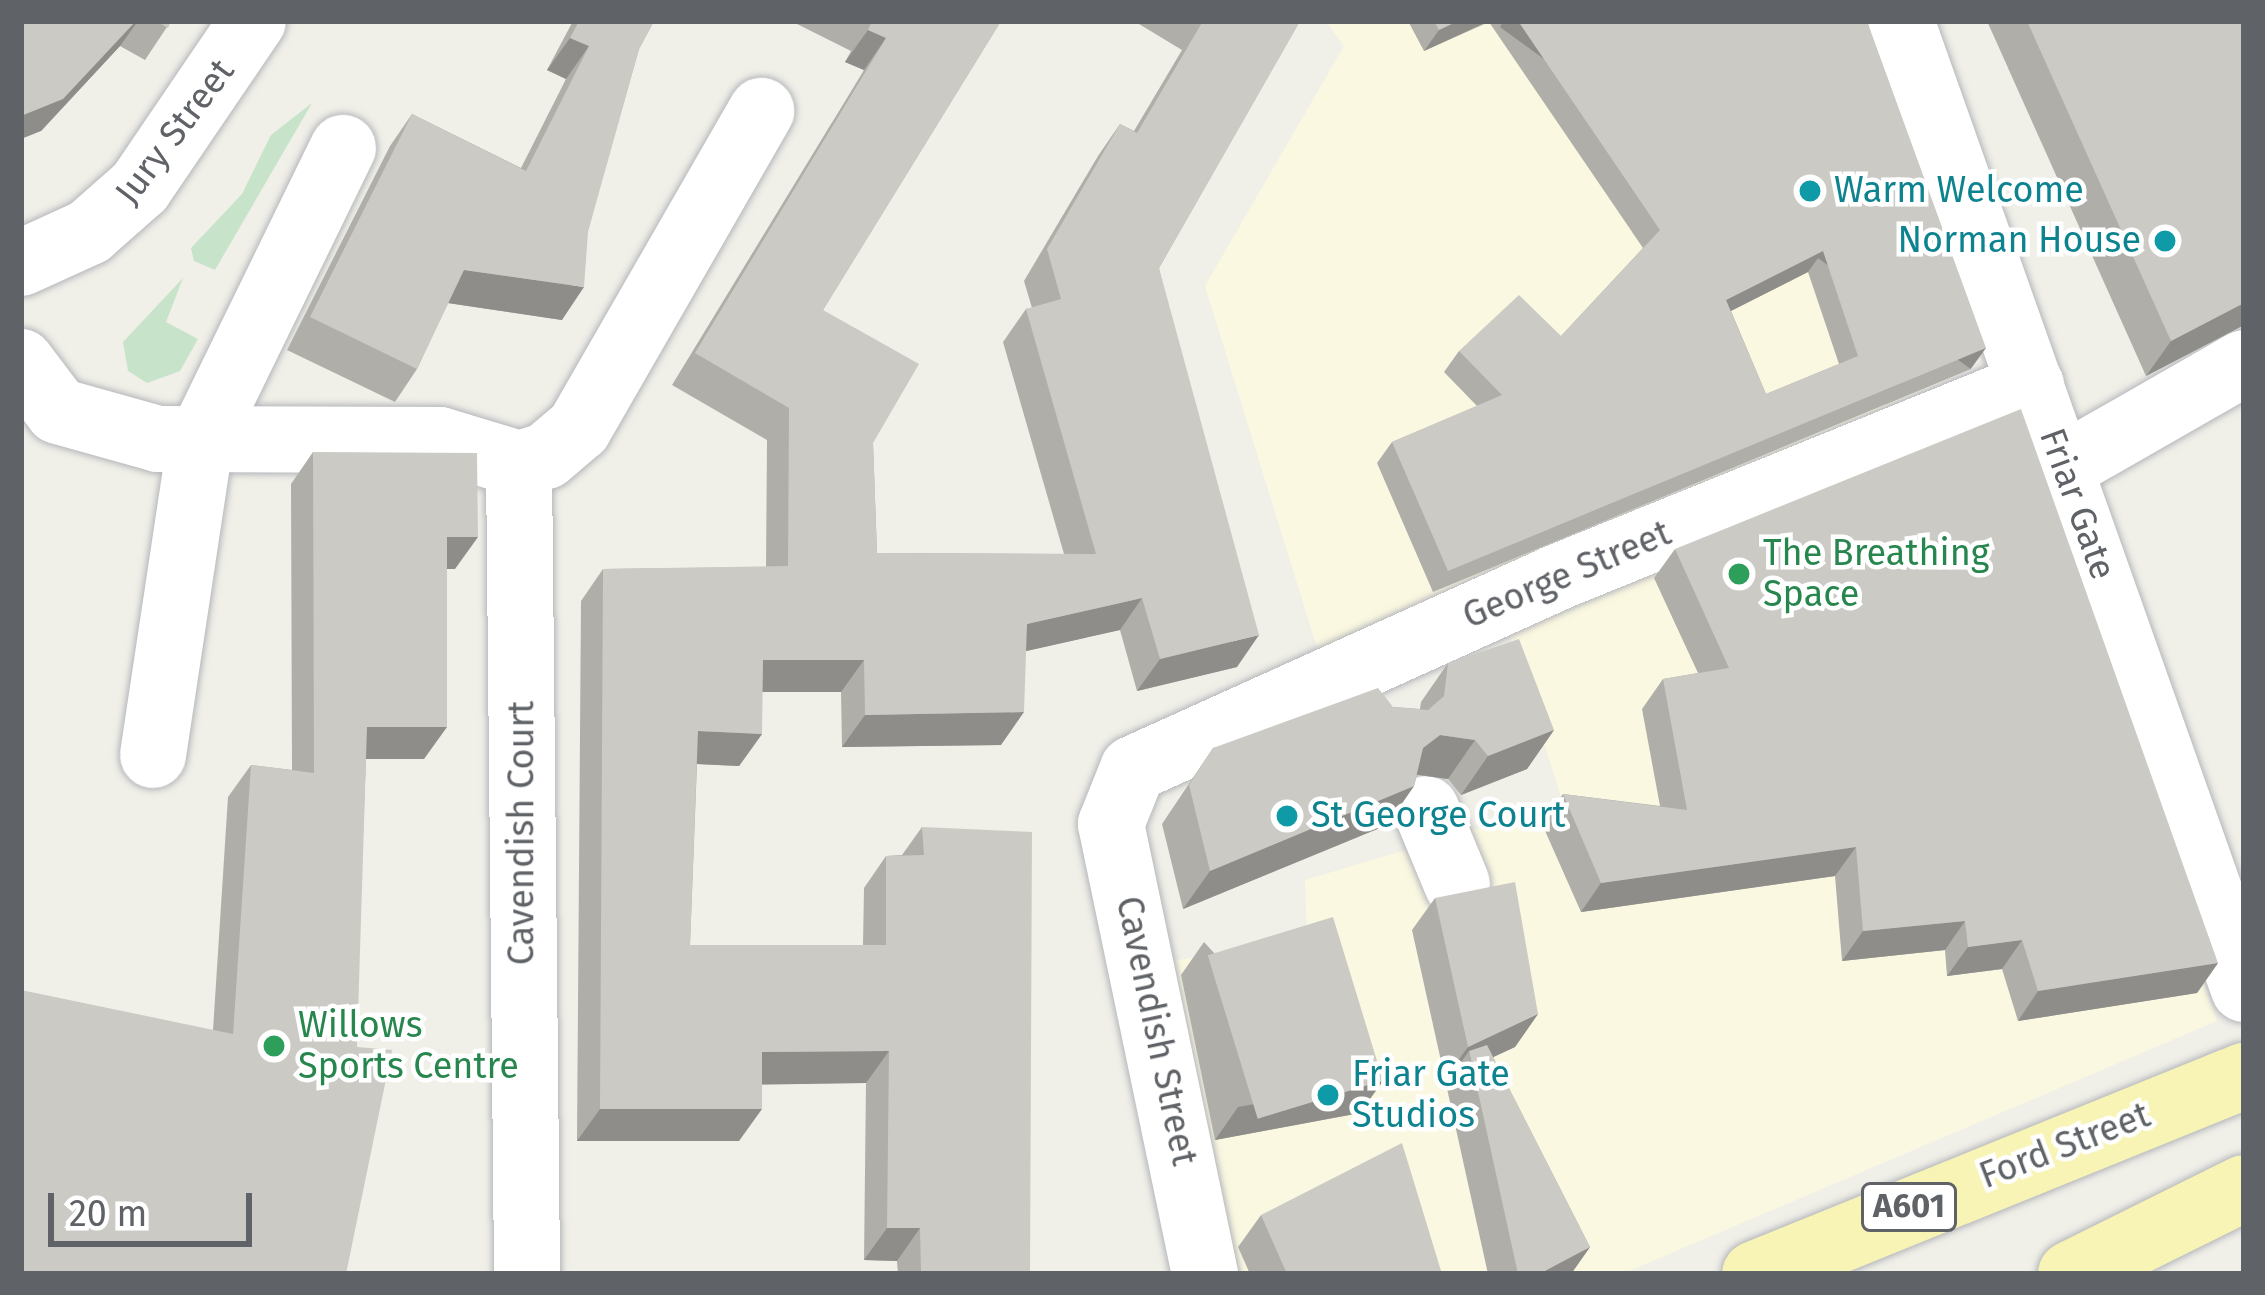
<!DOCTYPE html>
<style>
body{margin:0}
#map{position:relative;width:2265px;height:1295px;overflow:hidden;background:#f0efe8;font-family:"Fira Sans",sans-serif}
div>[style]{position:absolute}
.commercial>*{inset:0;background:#fbf8e1}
.green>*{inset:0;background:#c7e4ca}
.roads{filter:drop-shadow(0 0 3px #b5b7bb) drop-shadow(0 0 3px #b5b7bb)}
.minor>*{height:66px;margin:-33px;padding:0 33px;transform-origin:33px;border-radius:33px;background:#fff}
.major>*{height:66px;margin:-33px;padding:0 33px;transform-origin:33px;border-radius:33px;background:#f8f4b5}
.wall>*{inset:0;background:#afaea9}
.shaded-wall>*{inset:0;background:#8e8d89;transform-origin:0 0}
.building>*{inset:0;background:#cbcac4;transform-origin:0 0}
.dots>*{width:33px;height:33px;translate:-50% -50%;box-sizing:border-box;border:6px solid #fff;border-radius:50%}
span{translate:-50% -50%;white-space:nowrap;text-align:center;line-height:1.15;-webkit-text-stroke:9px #fff;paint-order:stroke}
.shield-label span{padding:3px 9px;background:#fff;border:3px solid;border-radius:9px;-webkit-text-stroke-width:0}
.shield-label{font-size:33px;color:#5f6266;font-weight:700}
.street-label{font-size:36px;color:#5f6266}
.culture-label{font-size:36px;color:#0d838f}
.left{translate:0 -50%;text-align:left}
.right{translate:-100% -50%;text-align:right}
.leisure-label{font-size:36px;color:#27864d}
.frame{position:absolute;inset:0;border:24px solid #5f6266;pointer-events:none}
.scale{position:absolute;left:48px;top:1193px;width:204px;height:54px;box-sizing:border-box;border:6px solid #5f6266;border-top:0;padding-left:15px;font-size:36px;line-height:42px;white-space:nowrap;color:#5f6266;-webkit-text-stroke:9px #fff;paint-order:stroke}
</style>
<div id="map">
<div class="commercial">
<div style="clip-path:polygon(1326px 21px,1846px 21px,1971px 369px,1318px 651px,1205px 286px,1344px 46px)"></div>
<div style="clip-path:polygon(2012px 415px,2217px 1021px,1622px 1274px,1227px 1274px,1158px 963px,1307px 940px,1305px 880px,1563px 803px,1508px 630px)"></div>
</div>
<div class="green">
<div style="clip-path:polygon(312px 103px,215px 270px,194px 261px,191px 248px,242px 194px,271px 135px)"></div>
<div style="clip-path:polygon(183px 278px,166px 322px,198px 339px,180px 371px,147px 383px,128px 371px,123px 342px)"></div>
</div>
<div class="roads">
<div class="minor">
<div style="left:1901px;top:21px;width:1027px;rotate:70.49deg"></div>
<div style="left:21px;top:263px;width:75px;rotate:-24.5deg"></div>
<div style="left:89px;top:232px;width:68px;rotate:-41.4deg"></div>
<div style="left:140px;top:187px;width:201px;rotate:-55.8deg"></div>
<div style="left:21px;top:362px;width:61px;rotate:52.9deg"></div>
<div style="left:58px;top:411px;width:104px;rotate:15.6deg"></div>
<div style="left:158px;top:439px;width:282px;rotate:0.2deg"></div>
<div style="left:440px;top:440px;width:83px;rotate:16.9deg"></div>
<div style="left:519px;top:464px;width:28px;rotate:-17deg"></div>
<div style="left:546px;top:456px;width:43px;rotate:-40.3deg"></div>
<div style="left:579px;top:428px;width:366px;rotate:-60.1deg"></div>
<div style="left:519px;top:464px;width:810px;rotate:89.43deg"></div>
<div style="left:2066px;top:465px;width:205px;rotate:-29.8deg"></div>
<div style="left:153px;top:755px;width:320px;rotate:-81.4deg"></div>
<div style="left:201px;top:439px;width:324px;rotate:-64deg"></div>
<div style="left:1426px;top:809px;width:81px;rotate:67.5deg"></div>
<div style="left:1205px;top:1274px;width:460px;rotate:-101.8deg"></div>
<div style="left:1111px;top:824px;width:59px;rotate:-68.2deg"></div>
<div style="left:1133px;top:769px;width:461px;rotate:-24.3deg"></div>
<div style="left:1553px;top:579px;width:516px;rotate:-22.09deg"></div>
</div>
<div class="major">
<div style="left:1755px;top:1274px;width:528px;rotate:-22.04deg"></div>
<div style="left:2071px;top:1274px;width:193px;rotate:-26.4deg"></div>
</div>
</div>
<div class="wall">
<div style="clip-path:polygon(21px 21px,171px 21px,145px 60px,120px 46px,41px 131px)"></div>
<div style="clip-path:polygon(573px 21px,654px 21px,639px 49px,562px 320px,448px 303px,417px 369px,395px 402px,287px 350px,390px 146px,412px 114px,521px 168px,566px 79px,547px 70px)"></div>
<div style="clip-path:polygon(791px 21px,1001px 21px,823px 310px,873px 443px,877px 553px,1064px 554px,1003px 342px,1026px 309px,1032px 308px,1024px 281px,1098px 156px,1120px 124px,1134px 131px,1182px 50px,1134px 21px,1300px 21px,1159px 268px,1237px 667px,1137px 691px,1120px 630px,1026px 651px,1001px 745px,842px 747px,841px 692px,762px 692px,762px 734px,739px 766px,697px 764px,690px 945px,863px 945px,864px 888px,886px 856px,902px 855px,922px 827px,1030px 1274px,898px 1274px,897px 1261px,864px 1260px,866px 1083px,762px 1084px,739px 1141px,577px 1141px,581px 601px,603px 569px,766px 567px,767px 440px,672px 385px,864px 70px,845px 62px,851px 51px)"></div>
<div style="clip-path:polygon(evenodd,1408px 21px,1867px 21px,1971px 369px,1433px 592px,1377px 463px,1392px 442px,1477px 406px,1444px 372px,1459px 351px,1561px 336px,1643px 248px,1489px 22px,1424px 51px,1408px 21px,1808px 272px,1839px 364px,1766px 394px,1731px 311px,1808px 272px)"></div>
<div style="clip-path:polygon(1987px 21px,2244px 21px,2244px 325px,2146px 376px)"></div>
<div style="clip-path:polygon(313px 452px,455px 569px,447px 569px,424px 759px,366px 759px,346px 1274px,213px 1030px,228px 797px,251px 765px,292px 770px,291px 484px)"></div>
<div style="clip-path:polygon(1675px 549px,2218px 963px,2197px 993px,2018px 1021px,2002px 969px,1947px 976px,1945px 950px,1842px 961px,1835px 876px,1581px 912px,1542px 824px,1563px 794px,1660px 806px,1642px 709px,1663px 679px,1698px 673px,1654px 578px)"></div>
<div style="clip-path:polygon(1448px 663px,1554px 730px,1527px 769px,1461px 795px,1448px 779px,1417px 775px,1414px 786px,1387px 825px,1183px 909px,1162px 824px,1213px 748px,1393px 707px,1420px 709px,1421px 702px)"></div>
<div style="clip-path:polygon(1435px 898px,1538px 1014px,1515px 1047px,1493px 1057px,1590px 1247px,1571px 1274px,1488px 1274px,1446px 1084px,1451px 1076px,1445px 1079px,1412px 930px)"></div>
<div style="clip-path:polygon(1204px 942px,1360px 1113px,1215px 1140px,1181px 975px)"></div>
<div style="clip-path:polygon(1261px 1215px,1442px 1274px,1250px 1274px,1238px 1247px)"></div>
</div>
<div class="shaded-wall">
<div style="clip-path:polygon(136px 21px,138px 21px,120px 46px,41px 131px,21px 139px,21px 116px)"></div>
<div style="clip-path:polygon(1458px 21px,1489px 21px,1424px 51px,1439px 30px)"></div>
<div style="clip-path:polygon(868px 30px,886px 38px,864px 70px,845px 62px)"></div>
<div style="clip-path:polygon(570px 38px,589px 46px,566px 79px,547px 70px)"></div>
<div style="clip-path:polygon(1823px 251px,1808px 272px,1711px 321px,1726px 300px)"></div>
<div style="clip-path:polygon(464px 270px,584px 287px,562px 320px,441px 302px)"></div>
<div style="clip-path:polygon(2244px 303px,2244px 325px,2146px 376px,2171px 341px)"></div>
<div style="left:1986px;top:348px;width:26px;height:582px;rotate:126deg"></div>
<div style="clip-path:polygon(447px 537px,478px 537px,455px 569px,424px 569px)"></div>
<div style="clip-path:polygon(1142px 598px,1120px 630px,1004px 656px,1027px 624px)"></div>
<div style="clip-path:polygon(1259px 635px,1237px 667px,1137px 691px,1160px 659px)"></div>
<div style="clip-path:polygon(763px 660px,864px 660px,841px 692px,740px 692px)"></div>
<div style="clip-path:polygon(1024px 712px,1001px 745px,842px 747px,865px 715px)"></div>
<div style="clip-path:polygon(367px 727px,447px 727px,424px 759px,345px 759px)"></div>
<div style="clip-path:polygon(1554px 730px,1527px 769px,1461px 795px,1488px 756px)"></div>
<div style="clip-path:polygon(698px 731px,762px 734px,739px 766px,676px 763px)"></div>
<div style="clip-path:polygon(1440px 735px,1475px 740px,1448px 779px,1413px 774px,1423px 748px)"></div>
<div style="clip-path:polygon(1414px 786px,1387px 825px,1183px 909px,1210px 871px)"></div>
<div style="clip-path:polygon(1856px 847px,1835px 876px,1581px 912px,1601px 883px)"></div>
<div style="clip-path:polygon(1965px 921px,1945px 950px,1842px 961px,1863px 931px)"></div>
<div style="clip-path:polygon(2022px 940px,2002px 969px,1947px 976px,1968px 947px)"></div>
<div style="clip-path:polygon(2218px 963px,2197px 993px,2018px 1021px,2038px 991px)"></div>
<div style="clip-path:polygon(1538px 1014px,1515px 1047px,1472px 1067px,1469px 1051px,1451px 1076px,1445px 1079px,1468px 1047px)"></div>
<div style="clip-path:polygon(889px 1051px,866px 1083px,739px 1085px,762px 1052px)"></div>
<div style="clip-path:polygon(1383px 1081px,1360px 1113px,1215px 1140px,1238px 1107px)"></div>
<div style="clip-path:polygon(600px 1109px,762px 1109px,739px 1141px,577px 1141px)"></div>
<div style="clip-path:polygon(887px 1228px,920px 1228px,897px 1261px,864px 1260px)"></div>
<div style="clip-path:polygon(1590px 1247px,1571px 1274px,1539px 1274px)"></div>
</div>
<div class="building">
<div style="clip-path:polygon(21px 21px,136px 21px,63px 99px,21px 116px)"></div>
<div style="clip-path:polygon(156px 21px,171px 21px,168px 28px)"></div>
<div style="clip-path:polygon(579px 21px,654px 21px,639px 49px,588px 232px,584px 287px,464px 270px,417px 369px,310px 317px,412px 114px,526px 171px,589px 46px,570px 38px)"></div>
<div style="clip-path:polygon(872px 21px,1001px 21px,823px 310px,919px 364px,873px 443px,877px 553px,1096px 554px,1026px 309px,1061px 299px,1047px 249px,1120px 124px,1137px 133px,1203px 21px,1300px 21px,1159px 268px,1259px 635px,1160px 659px,1142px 598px,1027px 624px,1024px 712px,865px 715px,864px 660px,763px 660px,762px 734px,698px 731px,690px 945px,886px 945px,886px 856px,924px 855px,922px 827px,1032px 832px,1030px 1274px,921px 1274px,920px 1228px,887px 1228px,889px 1051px,762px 1052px,762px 1109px,600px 1109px,603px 569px,788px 566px,789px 408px,695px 353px,886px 38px,868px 30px)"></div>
<div style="clip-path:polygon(1434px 21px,1458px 21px,1439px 30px)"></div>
<div style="clip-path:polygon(evenodd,1518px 21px,1867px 21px,1986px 348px,1448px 571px,1392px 442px,1502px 395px,1459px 351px,1519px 295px,1561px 336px,1660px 230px,1518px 21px,1823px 251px,1858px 356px,1766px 394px,1726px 300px,1823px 251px)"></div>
<div style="clip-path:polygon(2027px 21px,2244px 21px,2244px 303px,2171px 341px)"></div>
<div style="clip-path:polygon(2021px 409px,2218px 963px,2038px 991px,2022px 940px,1968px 947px,1965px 921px,1863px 931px,1856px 847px,1601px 883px,1563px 794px,1687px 810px,1663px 679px,1729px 668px,1675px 549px)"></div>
<div style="clip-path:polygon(313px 452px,477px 453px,478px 537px,447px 537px,447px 727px,367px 727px,357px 1047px,392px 1050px,346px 1274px,21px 1274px,21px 990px,233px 1034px,251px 765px,314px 773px)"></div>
<div style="clip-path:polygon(1519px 639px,1554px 730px,1488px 756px,1475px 740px,1440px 735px,1423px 748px,1414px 786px,1210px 871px,1189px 785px,1213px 748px,1378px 688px,1393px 707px,1428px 710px,1444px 696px,1448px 663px)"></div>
<div style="clip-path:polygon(1515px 882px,1538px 1014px,1468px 1047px,1435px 898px)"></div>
<div style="left:1333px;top:917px;width:171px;height:131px;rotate:73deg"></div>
<div style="clip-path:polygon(1487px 1045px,1590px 1247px,1539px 1274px,1518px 1274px,1469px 1051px)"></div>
<div style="clip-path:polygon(1402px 1143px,1442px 1274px,1287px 1274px,1261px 1215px)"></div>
</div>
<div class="dots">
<div style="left:1810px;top:191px;background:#0f9aa8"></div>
<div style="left:2165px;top:241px;background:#0f9aa8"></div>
<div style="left:1739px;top:574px;background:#2e9e5b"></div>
<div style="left:1287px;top:816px;background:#0f9aa8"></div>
<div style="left:274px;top:1046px;background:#2e9e5b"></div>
<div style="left:1328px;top:1095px;background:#0f9aa8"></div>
</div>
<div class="shield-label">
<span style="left:1909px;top:1207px">A601</span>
</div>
<div class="street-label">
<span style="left:175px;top:132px;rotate:-53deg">Jury Street</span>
<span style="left:2077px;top:504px;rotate:70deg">Friar Gate</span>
<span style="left:1567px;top:575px;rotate:-23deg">George Street</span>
<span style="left:522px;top:833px;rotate:-90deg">Cavendish Court</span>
<span style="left:1156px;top:1031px;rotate:78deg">Cavendish Street</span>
<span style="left:2065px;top:1146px;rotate:-21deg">Ford Street</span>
</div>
<div class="culture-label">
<span class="left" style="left:1834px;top:191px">Warm Welcome</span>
<span class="right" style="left:2141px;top:241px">Norman House</span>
<span class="left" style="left:1311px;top:816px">St George Court</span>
<span class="left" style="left:1352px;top:1095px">Friar Gate<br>Studios</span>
</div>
<div class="leisure-label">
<span class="left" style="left:1763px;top:574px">The Breathing<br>Space</span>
<span class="left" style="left:298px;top:1046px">Willows<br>Sports Centre</span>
</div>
<div class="frame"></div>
<div class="scale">20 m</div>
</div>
